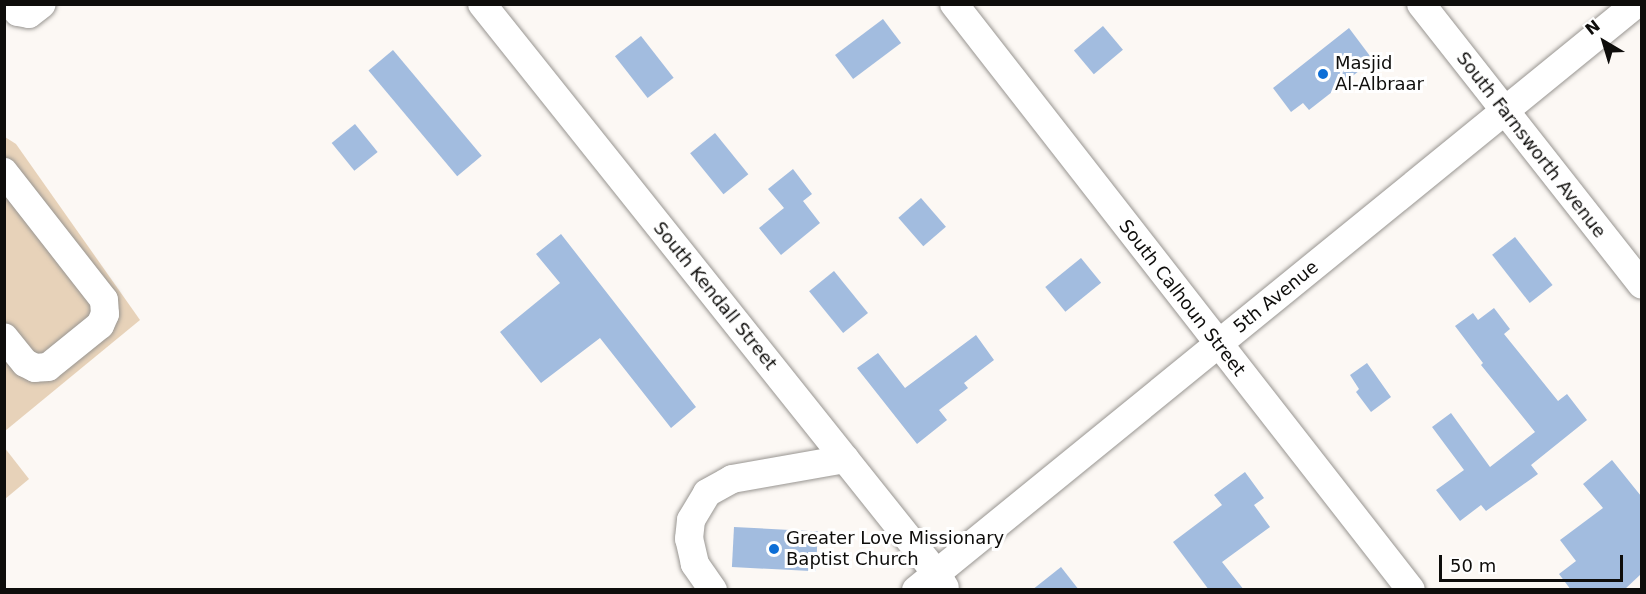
<!DOCTYPE html>
<style>
body{margin:0}
#map{position:relative;width:1646px;height:594px;overflow:hidden;background:#fcf8f4;font-family:"DejaVu Sans",sans-serif}
div>[style]{position:absolute}
.green>*{inset:0;background:#e7d2b9}
.building>*{inset:0;background:#a2bcdf;transform-origin:0 0}
.roads{filter:drop-shadow(0 0 2px #989591) drop-shadow(0 0 2px #989591)}
.minor>*{height:28px;margin:-14px;padding:0 14px;transform-origin:14px;border-radius:14px;background:#fff}
.dots>*{width:16px;height:16px;translate:-50% -50%;box-sizing:border-box;border:3px solid #fff;border-radius:50%}
span{translate:-50% -50%;white-space:nowrap;text-align:center;line-height:1.15;-webkit-text-stroke:6px #fff;paint-order:stroke}
.poi-label{font-size:18px;color:#0e0d0b}
.left{translate:0 -50%;text-align:left}
.street-label{font-size:18px;color:#0e0d0b}
.frame{position:absolute;inset:0;border:6px solid #0e0d0b;pointer-events:none}
.north{position:absolute;left:1574px;top:12px;width:60px;height:60px;-webkit-text-stroke:4px #fff;paint-order:stroke;rotate:322deg;font-size:16px;font-weight:700;line-height:24px;text-align:center;color:#0e0d0b}
.north::after{content:'';display:block;margin:auto;width:21px;height:27px;background:#0e0d0b;clip-path:polygon(50% 0,100% 100%,50% 72%,0 100%)}
.scale{position:absolute;left:1439px;top:555px;width:184px;height:27px;box-sizing:border-box;border:3px solid #0e0d0b;border-top:0;padding-left:8px;font-size:18px;line-height:21px;white-space:nowrap;color:#0e0d0b;-webkit-text-stroke:4px #fff;paint-order:stroke}
</style>
<div id="map">
<div class="green">
<div style="clip-path:polygon(5px 137px,16px 144px,140px 320px,5px 431px)"></div>
<div style="clip-path:polygon(4px 447px,29px 479px,5px 499px,4px 499px)"></div>
</div>
<div class="building">
<div style="left:883px;top:19px;width:30px;height:60px;rotate:53deg"></div>
<div style="left:1103px;top:26px;width:31px;height:38px;rotate:50deg"></div>
<div style="clip-path:polygon(1349px 28px,1373px 60px,1309px 110px,1303px 103px,1291px 112px,1273px 88px)"></div>
<div style="left:641px;top:36px;width:53px;height:33px;rotate:52deg"></div>
<div style="left:393px;top:50px;width:138px;height:32px;rotate:50deg"></div>
<div style="left:355px;top:124px;width:36px;height:30px;rotate:51deg"></div>
<div style="left:715px;top:133px;width:53px;height:32px;rotate:51deg"></div>
<div style="clip-path:polygon(793px 169px,812px 194px,803px 201px,820px 223px,781px 255px,759px 228px,784px 208px,768px 189px)"></div>
<div style="left:921px;top:198px;width:38px;height:30px;rotate:49deg"></div>
<div style="clip-path:polygon(561px 234px,696px 407px,671px 428px,600px 338px,541px 383px,500px 332px,560px 283px,536px 254px)"></div>
<div style="left:1515px;top:237px;width:61px;height:29px;rotate:52deg"></div>
<div style="left:1081px;top:258px;width:32px;height:46px;rotate:51deg"></div>
<div style="left:834px;top:271px;width:54px;height:32px;rotate:51deg"></div>
<div style="clip-path:polygon(1494px 308px,1510px 329px,1504px 334px,1558px 401px,1567px 394px,1587px 420px,1531px 465px,1538px 474px,1486px 511px,1481px 505px,1460px 521px,1436px 490px,1464px 470px,1432px 427px,1451px 413px,1490px 467px,1535px 432px,1481px 365px,1483px 363px,1455px 326px,1473px 313px,1478px 320px)"></div>
<div style="clip-path:polygon(976px 335px,994px 360px,964px 383px,968px 388px,939px 410px,947px 420px,917px 444px,857px 368px,878px 353px,905px 388px)"></div>
<div style="clip-path:polygon(1367px 363px,1391px 397px,1371px 412px,1356px 392px,1359px 389px,1350px 375px)"></div>
<div style="clip-path:polygon(1612px 460px,1641px 496px,1641px 574px,1624px 590px,1571px 590px,1559px 574px,1576px 561px,1560px 540px,1603px 508px,1583px 484px)"></div>
<div style="clip-path:polygon(1245px 472px,1264px 498px,1254px 505px,1270px 527px,1222px 562px,1244px 590px,1209px 590px,1173px 542px,1222px 505px,1214px 495px)"></div>
<div style="left:734px;top:527px;width:84px;height:40px;rotate:3deg"></div>
<div style="clip-path:polygon(1061px 567px,1079px 590px,1032px 590px)"></div>
</div>
<div class="roads">
<div class="minor">
<div style="left:12px;top:4px;width:10px;rotate:53deg"></div>
<div style="left:18px;top:12px;width:11px;rotate:10deg"></div>
<div style="left:29px;top:14px;width:16px;rotate:-38deg"></div>
<div style="left:482px;top:4px;width:728px;rotate:51.41deg"></div>
<div style="left:936px;top:573px;width:17px;rotate:59deg"></div>
<div style="left:954px;top:4px;width:743px;rotate:52.05deg"></div>
<div style="left:1421px;top:4px;width:357px;rotate:51.8deg"></div>
<div style="left:4px;top:172px;width:162px;rotate:52deg"></div>
<div style="left:104px;top:300px;width:14px;rotate:86deg"></div>
<div style="left:105px;top:314px;width:12px;rotate:114deg"></div>
<div style="left:100px;top:325px;width:67px;rotate:141.1deg"></div>
<div style="left:48px;top:367px;width:13px;rotate:176deg"></div>
<div style="left:35px;top:368px;width:11px;rotate:-153deg"></div>
<div style="left:25px;top:363px;width:33px;rotate:-129deg"></div>
<div style="left:713px;top:590px;width:32px;rotate:-125deg"></div>
<div style="left:695px;top:564px;width:26px;rotate:-103deg"></div>
<div style="left:689px;top:539px;width:19px;rotate:-84deg"></div>
<div style="left:691px;top:520px;width:31px;rotate:-59deg"></div>
<div style="left:707px;top:493px;width:29px;rotate:-29deg"></div>
<div style="left:732px;top:479px;width:115px;rotate:-10deg"></div>
<div style="left:916px;top:590px;width:928px;rotate:-39.14deg"></div>
</div>
</div>
<div class="dots">
<div style="left:1323px;top:74px;background:#0d6ed6"></div>
<div style="left:774px;top:549px;background:#0d6ed6"></div>
</div>
<div class="poi-label">
<span class="left" style="left:1335px;top:74px">Masjid<br>Al-Albraar</span>
<span class="left" style="left:786px;top:549px">Greater Love Missionary<br>Baptist Church</span>
</div>
<div class="street-label">
<span style="left:1531px;top:145px;rotate:52deg">South Farnsworth Avenue</span>
<span style="left:715px;top:296px;rotate:51deg">South Kendall Street</span>
<span style="left:1276px;top:297px;rotate:-39deg">5th Avenue</span>
<span style="left:1182px;top:298px;rotate:52deg">South Calhoun Street</span>
</div>
<div class="frame"></div>
<div class="north">N</div>
<div class="scale">50 m</div>
</div>
